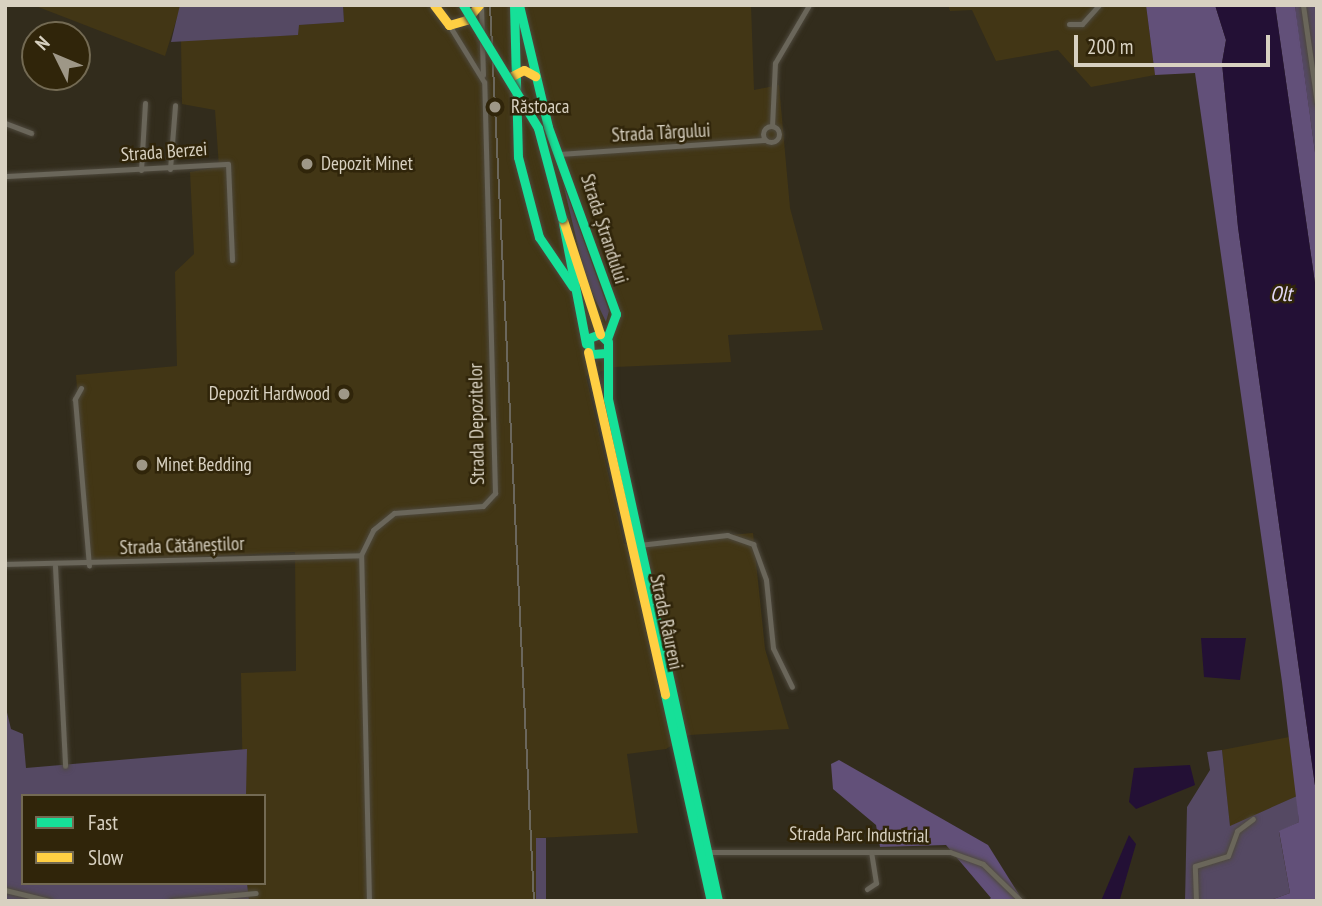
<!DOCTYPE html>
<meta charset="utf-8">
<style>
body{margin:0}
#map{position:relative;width:1322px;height:906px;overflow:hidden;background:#322c1c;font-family:"PT Sans Narrow",sans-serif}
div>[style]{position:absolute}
.built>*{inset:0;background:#423615}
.green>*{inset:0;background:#554963;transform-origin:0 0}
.forest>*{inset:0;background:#625079}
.water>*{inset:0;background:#231035}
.roads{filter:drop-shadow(0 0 2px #4e493d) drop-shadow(0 0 2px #4e493d)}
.street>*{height:5px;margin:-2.5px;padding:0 2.5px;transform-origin:2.5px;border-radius:2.5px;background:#6a665a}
.street>.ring{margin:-2.5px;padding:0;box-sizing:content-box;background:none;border:5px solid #6a665a;border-radius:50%}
.fast>*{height:9px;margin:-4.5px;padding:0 4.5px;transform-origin:4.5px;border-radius:4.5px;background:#16e098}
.slow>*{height:9px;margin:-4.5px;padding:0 4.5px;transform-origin:4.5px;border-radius:4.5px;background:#ffcf43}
.rail>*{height:2px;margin:-1px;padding:0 1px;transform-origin:1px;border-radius:1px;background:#6b675c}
.bridges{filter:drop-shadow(0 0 2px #4e493d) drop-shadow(0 0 2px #4e493d)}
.fast-bridge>*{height:9px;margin:-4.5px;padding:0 4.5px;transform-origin:4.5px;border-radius:4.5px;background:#16e098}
.dots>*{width:19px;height:19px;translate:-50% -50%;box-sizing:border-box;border:4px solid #30250a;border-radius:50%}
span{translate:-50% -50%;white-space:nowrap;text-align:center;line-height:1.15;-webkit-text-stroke:5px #30250a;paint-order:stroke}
.poi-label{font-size:19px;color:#d8d1c1}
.left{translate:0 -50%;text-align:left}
.right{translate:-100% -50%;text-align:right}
.street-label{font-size:19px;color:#d8d1c1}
.water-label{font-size:21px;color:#e3d8f7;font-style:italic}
.frame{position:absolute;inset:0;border:7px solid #d8d1c1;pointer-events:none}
.legend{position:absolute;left:21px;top:794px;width:245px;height:91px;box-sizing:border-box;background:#30250a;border:2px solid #736a53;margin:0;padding:9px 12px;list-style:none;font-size:21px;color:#d8d1c1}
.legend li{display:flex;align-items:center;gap:14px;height:35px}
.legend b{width:35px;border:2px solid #736a53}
.north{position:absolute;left:21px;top:21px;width:70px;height:70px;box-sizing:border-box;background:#30250a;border:2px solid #736a53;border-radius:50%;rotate:313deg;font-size:19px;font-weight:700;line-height:28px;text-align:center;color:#d8d1c1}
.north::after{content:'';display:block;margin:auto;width:24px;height:32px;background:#9e9787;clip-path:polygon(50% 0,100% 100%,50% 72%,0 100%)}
.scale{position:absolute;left:1074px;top:35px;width:196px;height:32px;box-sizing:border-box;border:4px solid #d8d1c1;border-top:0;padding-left:9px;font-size:21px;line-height:24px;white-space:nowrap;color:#d8d1c1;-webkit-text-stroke:5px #30250a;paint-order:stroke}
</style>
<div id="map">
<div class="built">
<div style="clip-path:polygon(33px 5px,181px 5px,165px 56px)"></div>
<div style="clip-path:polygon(343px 5px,751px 5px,754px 90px,779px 85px,790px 208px,823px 330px,728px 335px,731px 362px,615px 367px,586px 376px,624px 544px,753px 533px,765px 649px,789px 729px,689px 735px,666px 749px,627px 754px,638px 833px,537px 838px,539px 901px,249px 901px,247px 883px,264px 883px,264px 796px,243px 796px,241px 673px,296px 671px,295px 552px,90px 562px,76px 375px,177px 366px,175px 272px,194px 254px,190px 172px,219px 167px,215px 110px,182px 104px,181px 40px,298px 35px,298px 25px,344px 22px)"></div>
<div style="clip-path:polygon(948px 5px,1146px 5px,1155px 75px,1091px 87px,1058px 50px,996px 61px,972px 10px,950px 11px)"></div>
<div style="clip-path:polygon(1289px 737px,1297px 796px,1230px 827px,1222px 750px)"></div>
</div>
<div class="green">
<div style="clip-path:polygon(180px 5px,343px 5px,344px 22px,299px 25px,298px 35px,171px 42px)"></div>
<div style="clip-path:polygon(1295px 5px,1317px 5px,1317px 167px,1297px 22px)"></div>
<div style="clip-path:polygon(563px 183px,609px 311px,606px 322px,586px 280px)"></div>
<div style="clip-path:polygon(5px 704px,11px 729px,23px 734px,26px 768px,247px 749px,246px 796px,23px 796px,23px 883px,247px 883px,249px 901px,5px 901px)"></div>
<div style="clip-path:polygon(1222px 750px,1230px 826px,1297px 796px,1299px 822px,1279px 832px,1290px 893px,1268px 901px,1185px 901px,1187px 807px,1210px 770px,1207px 752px)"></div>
<div style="left:536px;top:838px;width:10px;height:63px"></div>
</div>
<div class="forest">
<div style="clip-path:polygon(1146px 5px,1215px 5px,1226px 40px,1222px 63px,1238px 227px,1317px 800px,1317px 901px,1268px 901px,1290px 893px,1279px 831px,1299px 822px,1282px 682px,1195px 73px,1155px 75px)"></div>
<div style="clip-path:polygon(1275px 5px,1295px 5px,1317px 167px,1317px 297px)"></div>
<div style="clip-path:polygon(839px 760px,988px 845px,1023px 901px,987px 901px,991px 898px,946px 845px,880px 847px,876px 825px,833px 789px,831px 764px)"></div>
</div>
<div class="water">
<div style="clip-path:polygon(1215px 5px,1275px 5px,1317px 297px,1317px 800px,1238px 227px,1222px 63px,1226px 40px)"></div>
<div style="clip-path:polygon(1201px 638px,1246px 638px,1240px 680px,1204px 677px)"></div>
<div style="clip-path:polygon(1134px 768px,1190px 765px,1195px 785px,1136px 809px,1129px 802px)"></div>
<div style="clip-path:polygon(1129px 835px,1136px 844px,1120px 899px,1101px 901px)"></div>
</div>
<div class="roads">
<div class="street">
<div style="left:481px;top:5px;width:70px;rotate:88.4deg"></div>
<div style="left:1303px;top:5px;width:99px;rotate:81.9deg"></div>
<div style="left:1069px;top:24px;width:13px"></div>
<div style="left:1082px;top:24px;width:25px;rotate:-48deg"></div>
<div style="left:5px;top:123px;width:28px;rotate:21deg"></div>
<div class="ring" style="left:763px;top:126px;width:11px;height:11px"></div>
<div style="left:772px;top:126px;width:63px;rotate:-87.3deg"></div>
<div style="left:775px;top:63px;width:67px;rotate:-59.6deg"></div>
<div style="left:558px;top:154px;width:207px;rotate:-3.9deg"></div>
<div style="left:170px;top:169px;width:64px;rotate:-85.5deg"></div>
<div style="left:141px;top:170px;width:67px;rotate:-86.6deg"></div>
<div style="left:5px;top:176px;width:223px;rotate:-3.1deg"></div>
<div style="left:228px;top:164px;width:96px;rotate:87.6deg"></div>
<div style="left:81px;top:388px;width:13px;rotate:119deg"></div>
<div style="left:75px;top:399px;width:167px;rotate:85.2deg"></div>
<div style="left:639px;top:545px;width:89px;rotate:-6.5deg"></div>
<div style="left:727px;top:535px;width:28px;rotate:19deg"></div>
<div style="left:753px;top:544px;width:38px;rotate:70deg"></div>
<div style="left:766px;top:580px;width:68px;rotate:84.1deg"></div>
<div style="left:773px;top:648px;width:43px;rotate:64deg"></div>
<div style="left:5px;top:564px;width:356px;rotate:-1.4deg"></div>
<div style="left:55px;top:566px;width:200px;rotate:87.1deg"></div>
<div style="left:707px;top:852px;width:243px"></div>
<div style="left:950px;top:852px;width:35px;rotate:20deg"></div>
<div style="left:983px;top:864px;width:53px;rotate:44.2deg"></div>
<div style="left:867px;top:889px;width:11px;rotate:-34deg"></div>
<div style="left:876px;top:883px;width:31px;rotate:-99deg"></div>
<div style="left:5px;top:890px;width:46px;rotate:13.7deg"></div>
<div style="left:171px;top:901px;width:85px;rotate:-5.4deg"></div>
<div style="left:369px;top:901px;width:346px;rotate:-91.3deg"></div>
<div style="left:361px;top:555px;width:28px;rotate:-64deg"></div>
<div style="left:373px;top:530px;width:27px;rotate:-39deg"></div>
<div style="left:394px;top:513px;width:89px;rotate:-4.5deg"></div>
<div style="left:483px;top:506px;width:18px;rotate:-47deg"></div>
<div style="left:495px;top:493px;width:411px;rotate:-91.5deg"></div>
<div style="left:484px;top:82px;width:67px;rotate:-121.6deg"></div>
<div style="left:1196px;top:901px;width:35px;rotate:-92deg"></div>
<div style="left:1195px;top:866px;width:34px;rotate:-17deg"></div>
<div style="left:1228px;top:856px;width:27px;rotate:-70deg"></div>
<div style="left:1237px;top:831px;width:20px;rotate:-37deg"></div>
</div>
<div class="fast">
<div style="left:514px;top:5px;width:152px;rotate:88.5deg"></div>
<div style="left:518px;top:157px;width:83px;rotate:75.3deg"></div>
<div style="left:539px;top:237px;width:60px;rotate:55.8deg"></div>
<div style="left:519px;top:5px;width:125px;rotate:76.6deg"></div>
<div style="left:548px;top:127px;width:199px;rotate:70deg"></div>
<div style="left:616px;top:314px;width:27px;rotate:110deg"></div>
<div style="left:562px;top:218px;width:128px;rotate:79.2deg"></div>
<div style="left:606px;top:353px;width:16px;rotate:176deg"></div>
<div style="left:590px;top:354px;width:16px;rotate:-94deg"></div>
<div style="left:589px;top:338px;width:12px;rotate:-20deg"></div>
<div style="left:600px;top:334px;width:11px;rotate:45deg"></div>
<div style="left:608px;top:342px;width:57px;rotate:90deg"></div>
<div style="left:608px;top:399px;width:514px;rotate:77.64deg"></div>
<div style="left:665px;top:694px;width:212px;rotate:77.5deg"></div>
</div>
<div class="slow">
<div style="left:434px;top:5px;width:25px;rotate:53deg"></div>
<div style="left:449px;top:25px;width:18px;rotate:-16deg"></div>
<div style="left:466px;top:20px;width:20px;rotate:-49deg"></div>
<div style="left:512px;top:76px;width:13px;rotate:-27deg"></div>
<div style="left:524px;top:70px;width:13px;rotate:29deg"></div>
<div style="left:563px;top:220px;width:120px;rotate:72deg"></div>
<div style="left:588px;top:352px;width:351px;rotate:77.3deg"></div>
</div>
</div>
<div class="rail">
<div style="left:490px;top:5px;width:897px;rotate:87.19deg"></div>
</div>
<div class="bridges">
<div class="fast-bridge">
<div style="left:463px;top:5px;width:144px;rotate:58.6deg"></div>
<div style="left:538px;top:128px;width:93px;rotate:75.1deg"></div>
</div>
</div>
<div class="dots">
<div style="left:495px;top:107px;background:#9e9787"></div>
<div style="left:307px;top:164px;background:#9e9787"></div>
<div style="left:344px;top:394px;background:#9e9787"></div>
<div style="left:142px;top:465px;background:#9e9787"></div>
</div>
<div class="poi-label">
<span class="left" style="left:511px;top:107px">Răstoaca</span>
<span class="left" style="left:321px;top:164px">Depozit Minet</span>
<span class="right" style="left:330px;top:394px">Depozit Hardwood</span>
<span class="left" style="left:156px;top:465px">Minet Bedding</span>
</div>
<div class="street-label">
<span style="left:661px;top:133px;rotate:-3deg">Strada Târgului</span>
<span style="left:164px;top:152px;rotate:-4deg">Strada Berzei</span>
<span style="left:604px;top:229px;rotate:72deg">Strada Ștrandului</span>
<span style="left:477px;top:424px;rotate:-91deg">Strada Depozitelor</span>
<span style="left:182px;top:546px;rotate:-2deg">Strada Cătăneștilor</span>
<span style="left:666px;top:622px;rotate:78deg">Strada Râureni</span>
<span style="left:859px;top:835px;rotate:1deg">Strada Parc Industrial</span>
</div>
<div class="water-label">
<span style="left:1281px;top:294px">Olt</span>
</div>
<div class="frame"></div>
<ul class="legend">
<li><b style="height:9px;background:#16e098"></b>Fast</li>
<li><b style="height:9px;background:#ffcf43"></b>Slow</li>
</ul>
<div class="north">N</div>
<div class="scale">200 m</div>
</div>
